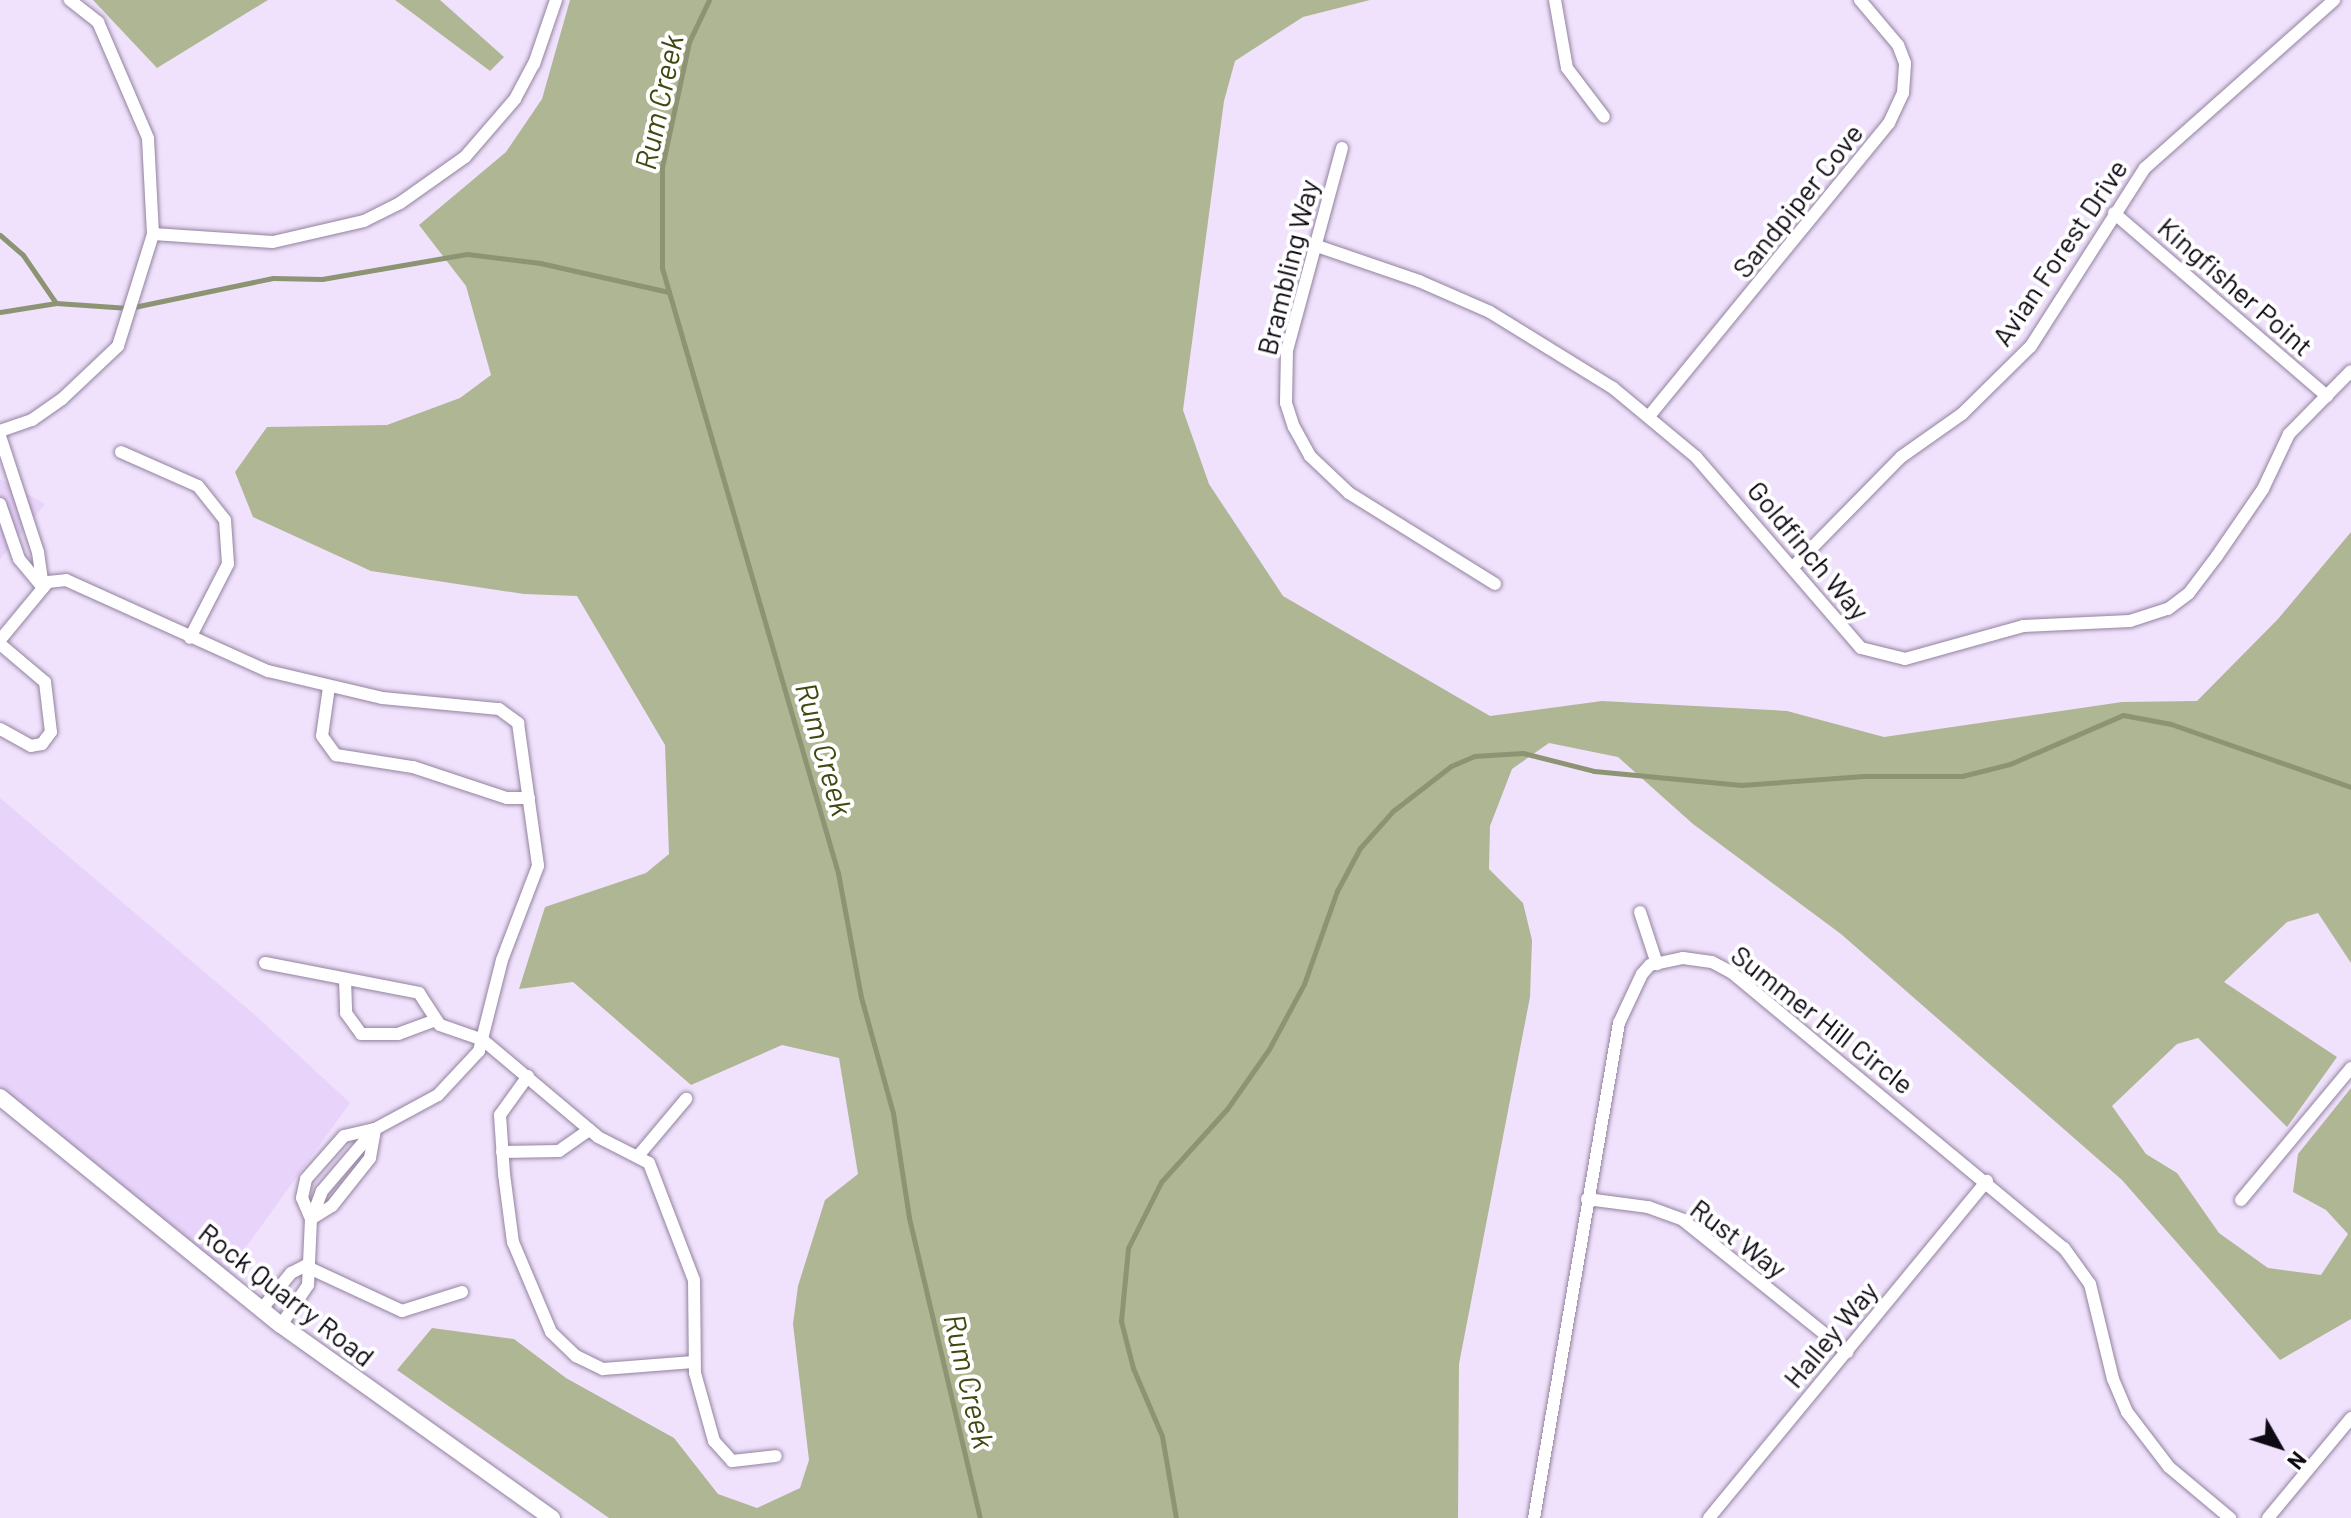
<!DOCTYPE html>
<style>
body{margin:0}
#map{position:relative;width:2351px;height:1518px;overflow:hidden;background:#f0e2fc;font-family:Barlow,sans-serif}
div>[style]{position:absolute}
.built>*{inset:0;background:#e8d3fa}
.forest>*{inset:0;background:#afb694}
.stream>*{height:5px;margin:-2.5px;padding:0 2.5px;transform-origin:2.5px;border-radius:2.5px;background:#8d9473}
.roads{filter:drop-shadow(0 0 2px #92829f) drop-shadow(0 0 2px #92829f)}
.minor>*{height:12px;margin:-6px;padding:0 6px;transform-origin:6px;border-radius:6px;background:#fff}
.tertiary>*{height:16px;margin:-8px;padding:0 8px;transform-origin:8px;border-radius:8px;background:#fff}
span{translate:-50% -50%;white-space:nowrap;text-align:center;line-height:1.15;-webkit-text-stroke:8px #fff;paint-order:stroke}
.street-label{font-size:28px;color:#0f0914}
.water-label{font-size:30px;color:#414911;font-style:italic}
.north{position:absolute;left:2239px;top:1406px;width:80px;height:80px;-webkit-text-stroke:6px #fff;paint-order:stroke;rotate:129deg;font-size:22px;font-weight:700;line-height:32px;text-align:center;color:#0f0914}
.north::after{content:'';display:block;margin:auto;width:28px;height:36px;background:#0f0914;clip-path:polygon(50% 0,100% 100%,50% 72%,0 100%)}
</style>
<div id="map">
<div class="built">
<div style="clip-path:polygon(0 479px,45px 504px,0 559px)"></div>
<div style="clip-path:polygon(0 798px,256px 1016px,350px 1103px,228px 1272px,0 1087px)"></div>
</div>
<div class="forest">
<div style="clip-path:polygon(93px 0,268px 0,157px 68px)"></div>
<div style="clip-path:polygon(395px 0,440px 0,504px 57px,490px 71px)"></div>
<div style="clip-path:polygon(570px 0,1370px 0,1303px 17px,1235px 61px,1224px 101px,1183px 410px,1209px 484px,1283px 596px,1490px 716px,1602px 701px,1787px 711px,1884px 737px,2122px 702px,2197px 701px,2278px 619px,2351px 532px,2351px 963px,2318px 913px,2287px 922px,2224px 982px,2337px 1057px,2287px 1127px,2198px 1038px,2177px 1044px,2112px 1106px,2146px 1154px,2177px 1173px,2219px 1233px,2268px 1268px,2321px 1275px,2348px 1234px,2326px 1210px,2293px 1192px,2298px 1154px,2351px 1088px,2351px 1319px,2280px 1360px,2122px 1180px,1841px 934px,1693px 824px,1618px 757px,1549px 743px,1512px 769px,1490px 826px,1489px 869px,1523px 903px,1532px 940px,1530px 997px,1459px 1364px,1458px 1518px,609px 1518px,397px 1370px,432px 1328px,514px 1339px,566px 1378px,674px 1438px,718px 1494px,757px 1508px,800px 1488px,809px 1460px,793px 1324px,798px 1286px,825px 1200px,858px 1174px,839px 1058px,782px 1045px,691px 1085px,573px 982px,519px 989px,545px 907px,646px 873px,669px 854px,665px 745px,577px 596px,524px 594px,371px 571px,253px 517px,235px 472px,267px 427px,387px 425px,460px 398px,491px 375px,466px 286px,419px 225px,506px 152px,542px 99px)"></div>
</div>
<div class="stream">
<div style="left:709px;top:0;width:47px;rotate:115.5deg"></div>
<div style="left:689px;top:42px;width:128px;rotate:102.2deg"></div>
<div style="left:662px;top:167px;width:101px;rotate:90deg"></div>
<div style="left:662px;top:268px;width:630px;rotate:73.78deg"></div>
<div style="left:838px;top:873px;width:126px;rotate:79.5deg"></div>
<div style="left:861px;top:997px;width:120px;rotate:74.6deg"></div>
<div style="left:893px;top:1113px;width:106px;rotate:81.3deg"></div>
<div style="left:909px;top:1218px;width:308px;rotate:76.7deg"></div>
<div style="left:0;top:235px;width:30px;rotate:41deg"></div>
<div style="left:23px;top:255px;width:58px;rotate:55.5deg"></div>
<div style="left:0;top:312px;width:57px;rotate:-9.1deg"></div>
<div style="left:56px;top:303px;width:73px;rotate:3.9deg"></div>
<div style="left:129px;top:308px;width:147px;rotate:-11.8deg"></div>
<div style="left:273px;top:278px;width:49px;rotate:1.2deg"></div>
<div style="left:322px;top:279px;width:147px;rotate:-9.8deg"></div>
<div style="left:467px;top:254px;width:74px;rotate:7deg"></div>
<div style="left:540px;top:263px;width:132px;rotate:12.7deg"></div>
<div style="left:1176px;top:1518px;width:83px;rotate:-99.7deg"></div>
<div style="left:1162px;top:1436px;width:74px;rotate:-113.1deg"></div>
<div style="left:1133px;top:1368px;width:49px;rotate:-104.3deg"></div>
<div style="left:1121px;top:1321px;width:73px;rotate:-84.5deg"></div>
<div style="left:1128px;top:1248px;width:74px;rotate:-63.4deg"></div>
<div style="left:1161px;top:1182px;width:98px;rotate:-47.9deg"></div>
<div style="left:1227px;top:1109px;width:73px;rotate:-55deg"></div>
<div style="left:1269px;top:1049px;width:74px;rotate:-61.7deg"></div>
<div style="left:1304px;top:984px;width:99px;rotate:-70.5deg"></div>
<div style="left:1337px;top:891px;width:49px;rotate:-61.9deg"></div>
<div style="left:1360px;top:848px;width:50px;rotate:-48.3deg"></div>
<div style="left:1393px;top:811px;width:73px;rotate:-37.8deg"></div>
<div style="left:1451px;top:766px;width:25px;rotate:-23deg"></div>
<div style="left:1474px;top:756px;width:49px;rotate:-3.5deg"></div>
<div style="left:1523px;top:753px;width:73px;rotate:14.2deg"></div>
<div style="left:1594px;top:771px;width:148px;rotate:5.4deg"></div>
<div style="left:1741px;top:785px;width:123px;rotate:-4.2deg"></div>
<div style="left:1864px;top:776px;width:98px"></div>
<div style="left:1962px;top:776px;width:49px;rotate:-14deg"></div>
<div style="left:2010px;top:764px;width:123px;rotate:-23.4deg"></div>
<div style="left:2123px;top:715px;width:49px;rotate:10.6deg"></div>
<div style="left:2171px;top:724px;width:191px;rotate:19.3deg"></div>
</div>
<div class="roads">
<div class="minor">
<div style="left:1555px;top:0;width:69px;rotate:80deg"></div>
<div style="left:1567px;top:68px;width:61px;rotate:52.9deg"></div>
<div style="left:1342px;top:148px;width:209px;rotate:105.2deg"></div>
<div style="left:1287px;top:350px;width:53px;rotate:91.1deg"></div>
<div style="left:1286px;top:403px;width:25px;rotate:72deg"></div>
<div style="left:1294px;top:427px;width:33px;rotate:61deg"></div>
<div style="left:1310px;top:456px;width:54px;rotate:43.5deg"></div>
<div style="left:1349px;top:493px;width:172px;rotate:31.9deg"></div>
<div style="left:2114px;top:213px;width:281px;rotate:40.7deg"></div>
<div style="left:153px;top:234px;width:120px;rotate:3.8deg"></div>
<div style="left:273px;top:242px;width:93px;rotate:-13deg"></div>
<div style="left:364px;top:221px;width:40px;rotate:-26.6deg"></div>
<div style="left:400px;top:203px;width:80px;rotate:-35.3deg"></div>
<div style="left:465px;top:157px;width:77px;rotate:-49.2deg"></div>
<div style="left:515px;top:99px;width:40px;rotate:-62deg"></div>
<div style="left:534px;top:64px;width:68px;rotate:-71deg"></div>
<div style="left:1317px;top:246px;width:108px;rotate:18.9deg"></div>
<div style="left:1419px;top:281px;width:77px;rotate:23.6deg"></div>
<div style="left:1490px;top:312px;width:145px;rotate:31.7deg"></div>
<div style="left:1613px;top:388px;width:108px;rotate:39.7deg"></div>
<div style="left:1696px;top:457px;width:252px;rotate:49.2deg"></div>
<div style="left:1861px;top:648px;width:45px;rotate:14deg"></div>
<div style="left:1905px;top:659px;width:123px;rotate:-15.6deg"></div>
<div style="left:2023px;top:626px;width:107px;rotate:-2.7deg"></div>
<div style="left:2130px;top:621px;width:40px;rotate:-18deg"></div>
<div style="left:2168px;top:609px;width:26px;rotate:-37deg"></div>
<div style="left:2189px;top:593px;width:46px;rotate:-52.9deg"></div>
<div style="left:2217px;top:556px;width:81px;rotate:-55.5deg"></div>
<div style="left:2263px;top:489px;width:61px;rotate:-64.7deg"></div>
<div style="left:2289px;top:434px;width:88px;rotate:-45.5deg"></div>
<div style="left:1650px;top:415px;width:377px;rotate:-50.7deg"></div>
<div style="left:1889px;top:123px;width:33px;rotate:-65deg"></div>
<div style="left:1903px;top:93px;width:30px;rotate:-86deg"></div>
<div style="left:1905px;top:63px;width:19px;rotate:-111deg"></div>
<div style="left:1898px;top:45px;width:59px;rotate:-130.2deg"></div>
<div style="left:0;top:431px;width:34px;rotate:-19deg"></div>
<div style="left:32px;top:420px;width:37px;rotate:-35deg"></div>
<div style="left:62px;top:399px;width:77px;rotate:-43.4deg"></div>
<div style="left:118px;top:346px;width:117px;rotate:-72.6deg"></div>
<div style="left:153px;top:234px;width:96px;rotate:-93deg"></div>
<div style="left:148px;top:138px;width:126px;rotate:-113.3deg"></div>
<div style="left:98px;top:22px;width:36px;rotate:-142deg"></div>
<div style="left:0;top:436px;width:122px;rotate:71.9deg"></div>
<div style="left:38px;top:552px;width:36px;rotate:82deg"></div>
<div style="left:121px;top:452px;width:84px;rotate:23.8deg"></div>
<div style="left:198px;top:486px;width:43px;rotate:51.5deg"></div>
<div style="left:225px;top:520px;width:44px;rotate:86.1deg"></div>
<div style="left:228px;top:564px;width:83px;rotate:117.2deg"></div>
<div style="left:0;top:504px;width:58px;rotate:70.9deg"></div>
<div style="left:19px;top:559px;width:34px;rotate:50deg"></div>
<div style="left:1793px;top:567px;width:154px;rotate:-45.5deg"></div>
<div style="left:1901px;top:457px;width:75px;rotate:-35.2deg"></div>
<div style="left:1962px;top:414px;width:97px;rotate:-44.6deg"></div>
<div style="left:2031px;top:346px;width:211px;rotate:-57.4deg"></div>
<div style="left:2145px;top:168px;width:253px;rotate:-41.6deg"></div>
<div style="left:0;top:640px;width:75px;rotate:-50.4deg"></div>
<div style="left:48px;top:582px;width:18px;rotate:-6deg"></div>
<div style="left:66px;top:580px;width:222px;rotate:24.3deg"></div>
<div style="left:268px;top:671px;width:117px;rotate:13.3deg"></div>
<div style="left:382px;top:698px;width:118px;rotate:5.4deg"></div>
<div style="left:499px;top:709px;width:24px;rotate:36deg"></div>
<div style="left:518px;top:723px;width:144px;rotate:82deg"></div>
<div style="left:538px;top:866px;width:101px;rotate:111deg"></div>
<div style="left:502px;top:960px;width:94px;rotate:104.2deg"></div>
<div style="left:479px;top:1051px;width:60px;rotate:133deg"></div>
<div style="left:438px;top:1095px;width:72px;rotate:151.6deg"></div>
<div style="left:375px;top:1129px;width:82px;rotate:130.5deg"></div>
<div style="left:322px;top:1191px;width:30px;rotate:111deg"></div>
<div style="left:311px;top:1219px;width:66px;rotate:92.6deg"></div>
<div style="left:308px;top:1285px;width:48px;rotate:124deg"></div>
<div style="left:0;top:644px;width:59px;rotate:40.2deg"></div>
<div style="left:45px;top:682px;width:50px;rotate:83.2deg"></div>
<div style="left:51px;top:732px;width:15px;rotate:127deg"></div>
<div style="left:42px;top:744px;width:11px;rotate:170deg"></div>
<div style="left:31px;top:746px;width:35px;rotate:-151deg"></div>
<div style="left:329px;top:687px;width:49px;rotate:98.1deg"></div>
<div style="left:322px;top:736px;width:24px;rotate:54deg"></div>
<div style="left:336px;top:755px;width:78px;rotate:8.9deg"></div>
<div style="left:413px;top:767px;width:99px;rotate:18.3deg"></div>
<div style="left:507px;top:798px;width:22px"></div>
<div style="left:1640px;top:912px;width:55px;rotate:71.9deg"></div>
<div style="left:265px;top:963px;width:157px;rotate:11deg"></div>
<div style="left:419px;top:993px;width:38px;rotate:57deg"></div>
<div style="left:440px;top:1025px;width:46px;rotate:19.2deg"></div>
<div style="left:483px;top:1040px;width:150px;rotate:40.1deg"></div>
<div style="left:598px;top:1137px;width:57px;rotate:27deg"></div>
<div style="left:649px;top:1163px;width:125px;rotate:69deg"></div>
<div style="left:694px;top:1280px;width:93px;rotate:89.4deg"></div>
<div style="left:695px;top:1373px;width:71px;rotate:74.4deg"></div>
<div style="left:714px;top:1441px;width:27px;rotate:48deg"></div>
<div style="left:732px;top:1461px;width:44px;rotate:-6.5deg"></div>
<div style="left:345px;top:979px;width:34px;rotate:88deg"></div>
<div style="left:346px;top:1013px;width:26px;rotate:54deg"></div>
<div style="left:361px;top:1034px;width:37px"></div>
<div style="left:398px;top:1034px;width:40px;rotate:-20.2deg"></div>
<div style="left:528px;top:1076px;width:48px;rotate:125.7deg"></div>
<div style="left:500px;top:1115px;width:59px;rotate:86.1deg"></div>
<div style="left:504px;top:1174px;width:69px;rotate:82.5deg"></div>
<div style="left:513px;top:1242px;width:98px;rotate:67.1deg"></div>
<div style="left:551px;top:1332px;width:35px;rotate:44deg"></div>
<div style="left:576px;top:1356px;width:30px;rotate:26deg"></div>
<div style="left:603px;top:1369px;width:91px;rotate:-4.4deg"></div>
<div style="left:502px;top:1152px;width:57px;rotate:-1deg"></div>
<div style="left:559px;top:1151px;width:37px;rotate:-35deg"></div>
<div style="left:638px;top:1156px;width:75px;rotate:-49.9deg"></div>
<div style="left:1587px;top:1199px;width:62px;rotate:7.5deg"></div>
<div style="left:1648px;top:1207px;width:37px;rotate:20deg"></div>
<div style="left:1683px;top:1220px;width:211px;rotate:38.8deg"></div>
<div style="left:2241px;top:1200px;width:172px;rotate:-50.2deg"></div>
<div style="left:311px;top:1219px;width:23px;rotate:-113deg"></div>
<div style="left:302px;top:1198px;width:19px;rotate:-78deg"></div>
<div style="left:306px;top:1179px;width:57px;rotate:-48.5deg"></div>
<div style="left:344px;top:1136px;width:32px;rotate:-13deg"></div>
<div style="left:311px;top:1219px;width:25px;rotate:-32deg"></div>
<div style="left:332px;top:1206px;width:61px;rotate:-51.6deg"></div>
<div style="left:370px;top:1158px;width:29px;rotate:-80deg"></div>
<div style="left:261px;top:1310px;width:48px;rotate:-51deg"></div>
<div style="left:291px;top:1273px;width:16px;rotate:-27deg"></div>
<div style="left:305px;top:1266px;width:107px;rotate:24.9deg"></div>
<div style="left:402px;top:1311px;width:63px;rotate:-17.6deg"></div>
<div style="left:1534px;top:1518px;width:502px;rotate:-80.26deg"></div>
<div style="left:1619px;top:1023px;width:54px;rotate:-64.9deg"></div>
<div style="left:1642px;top:974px;width:12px;rotate:-48deg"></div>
<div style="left:1650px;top:965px;width:34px;rotate:-12deg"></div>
<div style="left:1683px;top:958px;width:29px;rotate:8deg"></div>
<div style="left:1712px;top:962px;width:21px;rotate:28deg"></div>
<div style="left:1731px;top:972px;width:433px;rotate:39.7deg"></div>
<div style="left:2064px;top:1248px;width:44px;rotate:54.2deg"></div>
<div style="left:2090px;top:1284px;width:98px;rotate:76.4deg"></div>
<div style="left:2113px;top:1379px;width:36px;rotate:67deg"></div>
<div style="left:2127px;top:1412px;width:69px;rotate:52.6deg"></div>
<div style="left:2169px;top:1467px;width:80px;rotate:39.9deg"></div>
<div style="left:1709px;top:1518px;width:437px;rotate:-50.5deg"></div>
<div style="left:2268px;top:1518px;width:130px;rotate:-50.3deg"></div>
</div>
<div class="tertiary">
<div style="left:0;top:1097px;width:362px;rotate:39.1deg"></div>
<div style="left:281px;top:1325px;width:333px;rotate:35.5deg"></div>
</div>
</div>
<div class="street-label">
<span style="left:1797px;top:200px;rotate:-51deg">Sandpiper Cove</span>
<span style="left:2059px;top:252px;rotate:-56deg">Avian Forest Drive</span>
<span style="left:1287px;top:267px;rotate:-76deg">Brambling Way</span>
<span style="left:2236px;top:286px;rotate:41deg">Kingfisher Point</span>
<span style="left:1809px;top:550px;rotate:50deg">Goldfinch Way</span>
<span style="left:1823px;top:1019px;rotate:38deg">Summer Hill Circle</span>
<span style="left:1739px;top:1238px;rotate:37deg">Rust Way</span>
<span style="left:287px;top:1294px;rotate:38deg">Rock Quarry Road</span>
<span style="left:1830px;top:1334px;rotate:-50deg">Halley Way</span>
</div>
<div class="water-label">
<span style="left:658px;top:102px;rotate:-78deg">Rum Creek</span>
<span style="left:825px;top:749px;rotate:74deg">Rum Creek</span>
<span style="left:970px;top:1381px;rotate:77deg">Rum Creek</span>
</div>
<div class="north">N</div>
</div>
